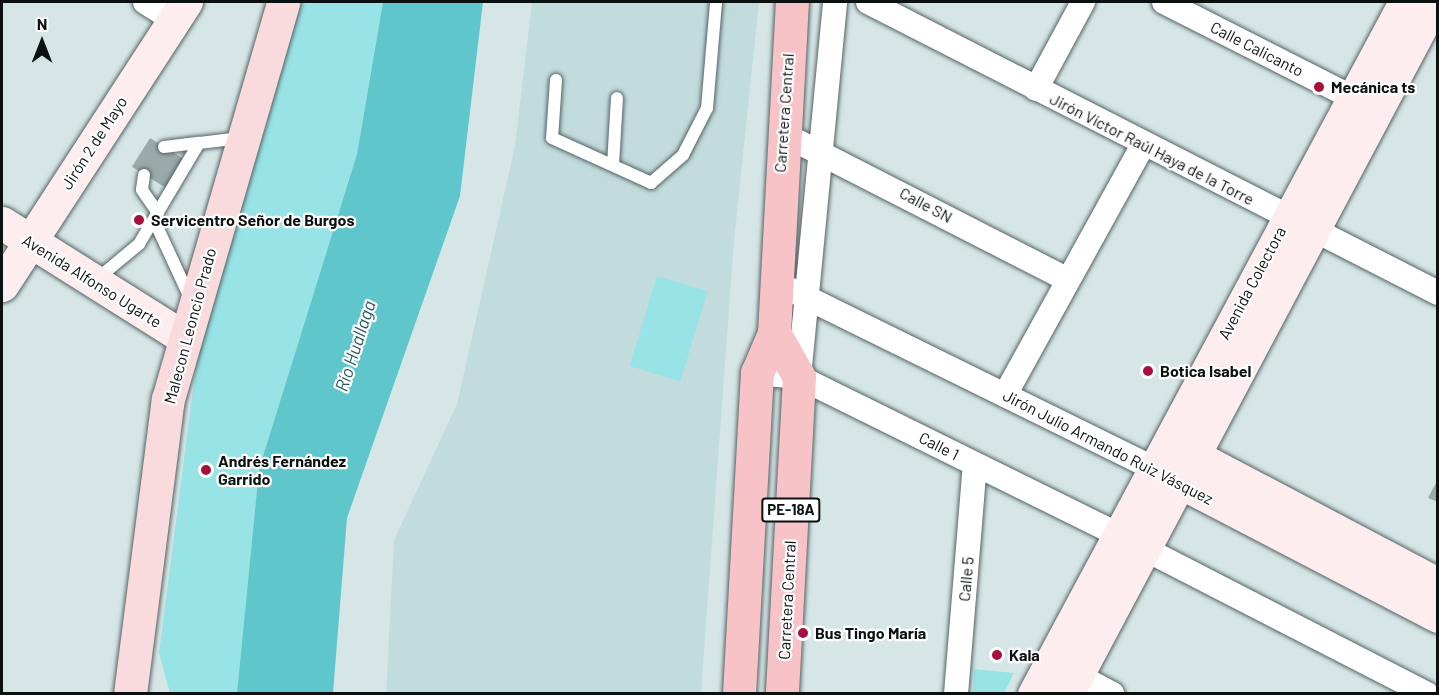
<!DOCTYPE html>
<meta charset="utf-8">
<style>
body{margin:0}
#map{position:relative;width:1439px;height:695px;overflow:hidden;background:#d6e6e7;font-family:Barlow,sans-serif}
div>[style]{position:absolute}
.built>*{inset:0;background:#c2dcdd}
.green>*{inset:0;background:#98e3e6;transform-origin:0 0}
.water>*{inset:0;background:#5fc7cb}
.building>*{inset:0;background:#9aaaaa;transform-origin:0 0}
.roads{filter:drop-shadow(0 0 2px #556364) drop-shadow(0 0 2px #556364)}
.lane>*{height:12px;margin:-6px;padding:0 6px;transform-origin:6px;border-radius:6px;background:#fff}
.street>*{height:24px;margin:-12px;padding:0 12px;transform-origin:12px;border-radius:12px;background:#fff}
.secondary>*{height:33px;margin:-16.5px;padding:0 16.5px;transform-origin:16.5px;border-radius:16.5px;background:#fdedee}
.primary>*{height:33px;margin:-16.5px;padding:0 16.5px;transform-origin:16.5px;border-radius:16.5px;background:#fadbdd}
.highway>*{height:33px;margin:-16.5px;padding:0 16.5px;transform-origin:16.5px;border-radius:16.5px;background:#f7c3c7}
.dots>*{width:16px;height:16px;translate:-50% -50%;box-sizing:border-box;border:3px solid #fff;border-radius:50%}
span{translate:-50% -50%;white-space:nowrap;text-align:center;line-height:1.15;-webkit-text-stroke:4.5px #fff;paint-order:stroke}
.shield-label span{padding:2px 4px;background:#fff;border:2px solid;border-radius:4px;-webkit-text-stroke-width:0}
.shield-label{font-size:15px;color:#0b1011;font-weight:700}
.street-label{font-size:16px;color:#0b1011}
.poi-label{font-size:16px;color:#0b1011;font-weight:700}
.left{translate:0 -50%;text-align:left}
.water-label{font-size:18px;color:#2a585a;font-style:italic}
.frame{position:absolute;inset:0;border:3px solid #0b1011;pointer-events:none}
.north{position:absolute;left:12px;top:12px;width:60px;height:60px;-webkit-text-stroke:4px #fff;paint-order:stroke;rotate:0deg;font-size:16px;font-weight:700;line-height:24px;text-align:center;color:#0b1011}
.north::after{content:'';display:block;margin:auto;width:21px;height:27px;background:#0b1011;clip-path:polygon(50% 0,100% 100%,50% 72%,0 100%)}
</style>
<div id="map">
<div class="built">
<div style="clip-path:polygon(532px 2px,759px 2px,734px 241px,701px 693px,386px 694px,394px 540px,457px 404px,515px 146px)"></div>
</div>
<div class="green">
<div style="clip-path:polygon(299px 2px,383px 2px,357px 154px,259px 469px,237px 693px,170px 693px,159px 653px,200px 336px)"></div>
<div style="left:657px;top:276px;width:53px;height:94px;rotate:17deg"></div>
<div style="clip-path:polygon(974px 669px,1014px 673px,1004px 693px,973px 693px)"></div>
</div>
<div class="water">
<div style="clip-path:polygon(383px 2px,483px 2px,460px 196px,347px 518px,333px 693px,237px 693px,259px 469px,357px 154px)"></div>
</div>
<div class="building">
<div style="left:150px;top:138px;width:41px;height:34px;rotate:32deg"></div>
<div style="clip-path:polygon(1438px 479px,1438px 502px,1428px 498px)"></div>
</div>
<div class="roads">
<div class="lane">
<div style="left:556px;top:80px;width:58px;rotate:93.9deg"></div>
<div style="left:552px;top:138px;width:109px;rotate:24.4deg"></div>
<div style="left:651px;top:183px;width:43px;rotate:-41.2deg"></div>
<div style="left:683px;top:155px;width:53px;rotate:-62.9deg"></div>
<div style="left:707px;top:108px;width:106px;rotate:-85.1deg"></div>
<div style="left:164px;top:147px;width:35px;rotate:-7deg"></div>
<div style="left:613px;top:165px;width:67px;rotate:-86.6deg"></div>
<div style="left:144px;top:175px;width:15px;rotate:98deg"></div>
<div style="left:142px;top:190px;width:28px;rotate:55deg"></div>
<div style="left:154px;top:220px;width:86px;rotate:65.2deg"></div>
<div style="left:97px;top:279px;width:55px;rotate:-39.8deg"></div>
<div style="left:139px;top:244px;width:117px;rotate:-59.3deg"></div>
<div style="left:199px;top:143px;width:42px;rotate:-6.8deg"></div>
</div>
<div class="street">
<div style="left:145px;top:2px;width:34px;rotate:32deg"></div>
<div style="left:868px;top:2px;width:640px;rotate:27.05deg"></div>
<div style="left:1164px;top:2px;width:210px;rotate:26.9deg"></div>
<div style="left:1036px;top:89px;width:99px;rotate:-61.6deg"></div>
<div style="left:781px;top:133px;width:322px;rotate:27.1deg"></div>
<div style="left:775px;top:282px;width:424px;rotate:26.2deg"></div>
<div style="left:757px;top:373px;width:42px;rotate:5.4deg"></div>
<div style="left:799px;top:377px;width:354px;rotate:26.3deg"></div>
<div style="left:799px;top:377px;width:377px;rotate:-84.5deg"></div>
<div style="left:1005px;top:395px;width:286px;rotate:-61.1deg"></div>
<div style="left:1145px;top:549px;width:317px;rotate:27.2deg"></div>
<div style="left:1077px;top:675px;width:40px;rotate:28deg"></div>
<div style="left:956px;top:694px;width:230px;rotate:-85.3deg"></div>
</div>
<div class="secondary">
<div style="left:2px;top:223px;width:214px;rotate:32.2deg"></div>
<div style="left:2px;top:285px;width:338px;rotate:-57deg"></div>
<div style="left:1174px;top:445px;width:298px;rotate:27.8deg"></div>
<div style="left:1159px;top:471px;width:314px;rotate:27.5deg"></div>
<div style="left:1034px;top:694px;width:785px;rotate:-61.8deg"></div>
<div style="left:1067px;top:694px;width:783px;rotate:-62.06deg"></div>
</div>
<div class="primary">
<div style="left:130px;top:694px;width:297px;rotate:-82.7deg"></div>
<div style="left:168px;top:399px;width:413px;rotate:-73.8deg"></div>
</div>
<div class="highway">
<div style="left:774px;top:333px;width:51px;rotate:60.4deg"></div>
<div style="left:799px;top:377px;width:317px;rotate:93.1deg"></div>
<div style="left:739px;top:694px;width:322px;rotate:-86.8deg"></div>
<div style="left:757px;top:373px;width:43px;rotate:-67deg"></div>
<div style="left:774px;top:333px;width:331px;rotate:-86.9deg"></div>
</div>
</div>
<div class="dots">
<div style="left:1319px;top:87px;background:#a70f3c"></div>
<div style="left:139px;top:220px;background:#a70f3c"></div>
<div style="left:1148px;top:371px;background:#a70f3c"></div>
<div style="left:206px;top:470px;background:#a70f3c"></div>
<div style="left:803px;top:633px;background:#a70f3c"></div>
<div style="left:997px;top:655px;background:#a70f3c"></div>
</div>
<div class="shield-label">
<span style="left:791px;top:510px">PE-18A</span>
</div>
<div class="street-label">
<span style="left:1257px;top:49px;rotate:27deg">Calle Calicanto</span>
<span style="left:784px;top:113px;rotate:-86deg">Carretera Central</span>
<span style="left:94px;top:143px;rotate:-57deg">Jirón 2 de Mayo</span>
<span style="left:1152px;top:149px;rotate:27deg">Jirón Víctor Raúl Haya de la Torre</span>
<span style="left:926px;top:205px;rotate:28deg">Calle SN</span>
<span style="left:92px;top:281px;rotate:32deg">Avenida Alfonso Ugarte</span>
<span style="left:1252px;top:283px;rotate:-62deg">Avenida Colectora</span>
<span style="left:190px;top:326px;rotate:-75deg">Malecon Leoncio Prado</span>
<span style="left:939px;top:446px;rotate:27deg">Calle 1</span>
<span style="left:1108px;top:447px;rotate:27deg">Jirón Julio Armando Ruiz Vásquez</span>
<span style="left:966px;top:579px;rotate:-85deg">Calle 5</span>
<span style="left:787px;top:600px;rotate:-87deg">Carretera Central</span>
</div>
<div class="poi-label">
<span class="left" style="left:1331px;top:87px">Mecánica ts</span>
<span class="left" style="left:151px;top:220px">Servicentro Señor de Burgos</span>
<span class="left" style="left:1160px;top:371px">Botica Isabel</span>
<span class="left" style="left:218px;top:470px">Andrés Fernández<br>Garrido</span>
<span class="left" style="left:815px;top:633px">Bus Tingo María</span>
<span class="left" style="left:1009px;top:655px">Kala</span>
</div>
<div class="water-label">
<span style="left:355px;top:346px;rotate:-72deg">Río Huallaga</span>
</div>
<div class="frame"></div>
<div class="north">N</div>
</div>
